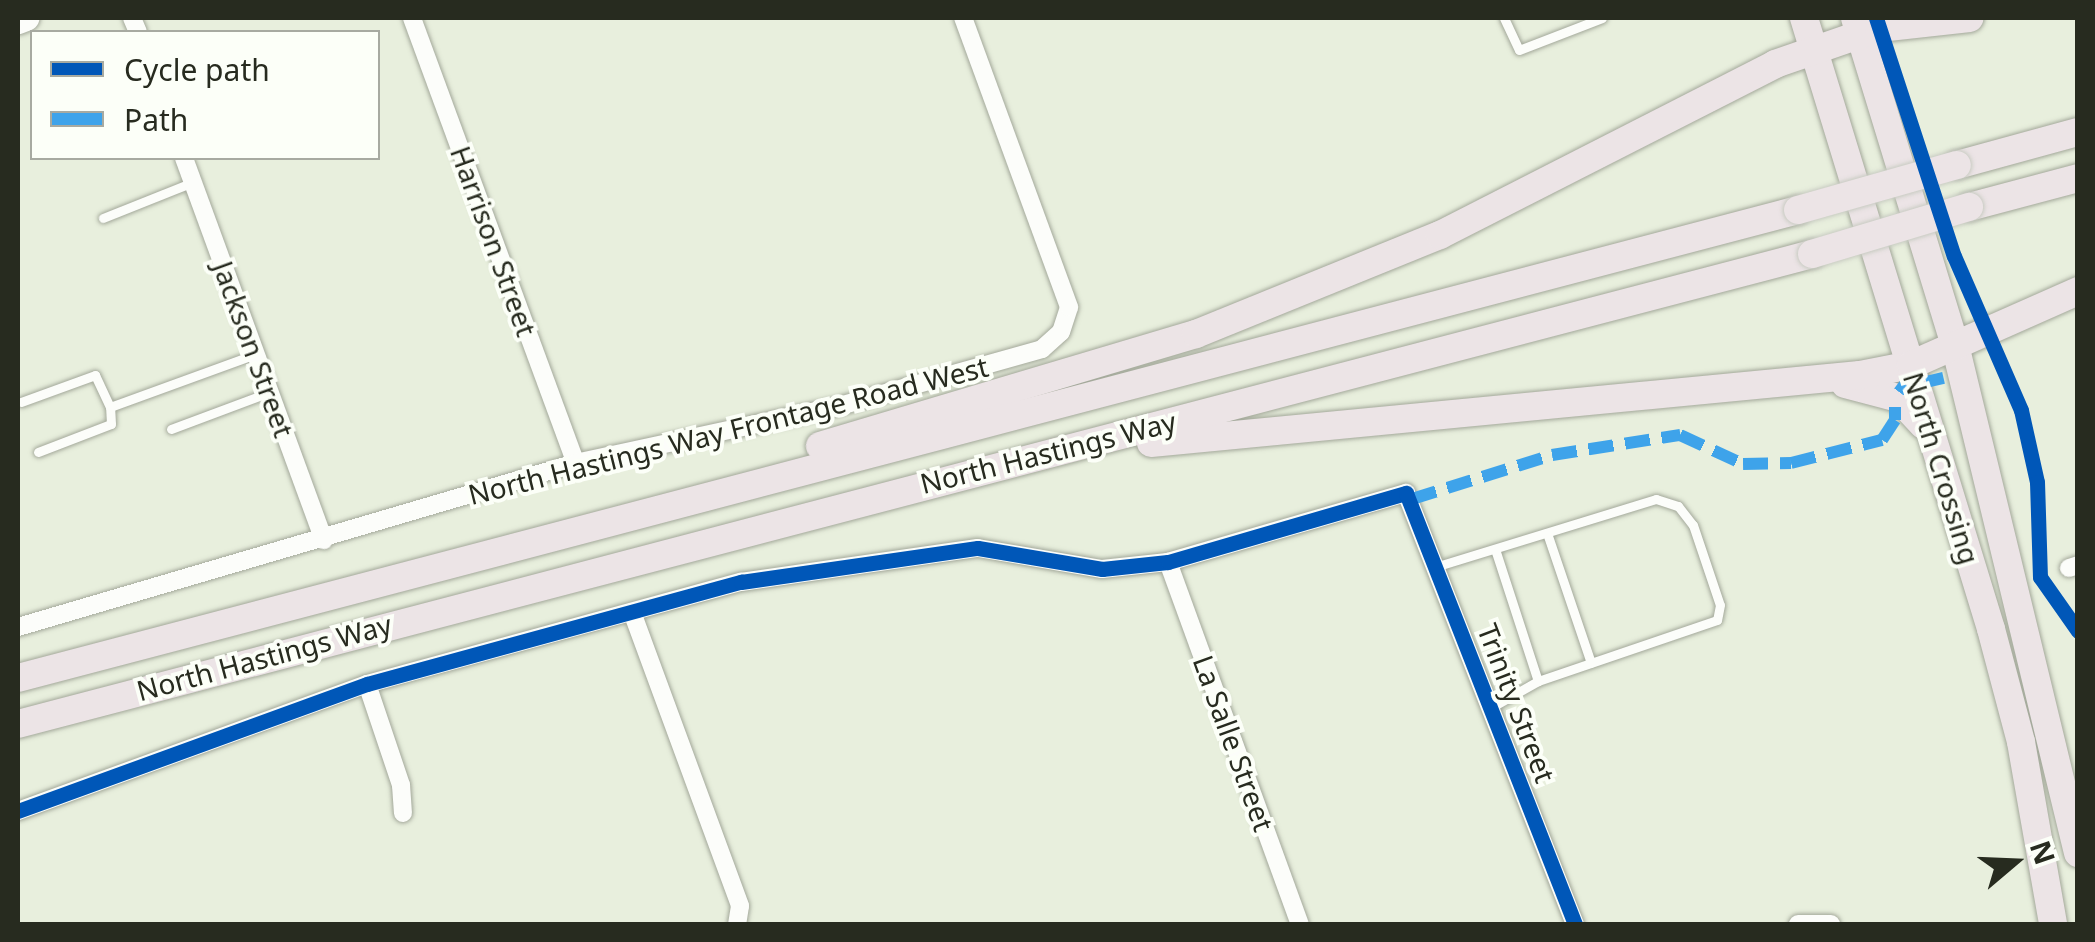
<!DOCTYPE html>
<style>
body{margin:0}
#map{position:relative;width:2095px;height:942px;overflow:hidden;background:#e8efdd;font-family:"Noto Sans",sans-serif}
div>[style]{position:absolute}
.roads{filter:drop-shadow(0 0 2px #a3a89a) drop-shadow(0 0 2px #a3a89a)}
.lane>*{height:9px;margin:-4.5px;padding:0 4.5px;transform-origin:4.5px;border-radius:4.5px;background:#fcfdfa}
.street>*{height:18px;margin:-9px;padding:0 9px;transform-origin:9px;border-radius:9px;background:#fcfdfa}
.secondary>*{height:25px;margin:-12.5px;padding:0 12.5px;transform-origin:12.5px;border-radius:12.5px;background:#fcfdfa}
.primary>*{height:28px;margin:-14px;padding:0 14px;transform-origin:14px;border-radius:14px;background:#ece4e6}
.bridges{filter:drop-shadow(0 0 2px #c8cbc2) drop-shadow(0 0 2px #c8cbc2)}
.primary-bridge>*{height:28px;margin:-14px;padding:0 14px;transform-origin:14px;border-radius:14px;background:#ece4e6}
.quiet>*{height:12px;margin-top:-6px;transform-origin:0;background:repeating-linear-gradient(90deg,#3ea3ea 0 25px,transparent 0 37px)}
.cycleway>*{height:15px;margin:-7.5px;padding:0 7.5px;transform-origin:7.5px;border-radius:7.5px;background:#0057b8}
span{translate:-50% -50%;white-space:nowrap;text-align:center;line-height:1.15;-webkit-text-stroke:8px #fcfff8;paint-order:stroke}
.street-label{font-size:28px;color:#272b1f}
.frame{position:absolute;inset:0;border:20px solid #272b1f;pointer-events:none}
.legend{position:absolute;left:30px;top:30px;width:350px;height:130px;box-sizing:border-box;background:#fcfff8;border:2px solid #a7aaa1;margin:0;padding:12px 18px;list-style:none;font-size:30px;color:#272b1f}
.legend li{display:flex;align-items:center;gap:20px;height:50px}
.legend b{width:50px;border:2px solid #a7aaa1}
.north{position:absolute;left:1965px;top:812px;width:100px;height:100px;-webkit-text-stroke:8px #fcfff8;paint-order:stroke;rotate:71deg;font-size:28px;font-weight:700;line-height:40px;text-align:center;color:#272b1f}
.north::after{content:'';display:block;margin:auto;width:35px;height:45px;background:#272b1f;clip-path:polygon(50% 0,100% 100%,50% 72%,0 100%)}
</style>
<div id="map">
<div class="roads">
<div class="lane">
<div style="left:1504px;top:18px;width:35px;rotate:65deg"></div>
<div style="left:1519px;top:50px;width:89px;rotate:-21.1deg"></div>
<div style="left:103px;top:218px;width:97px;rotate:-21.8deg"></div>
<div style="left:21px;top:402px;width:79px;rotate:-20deg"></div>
<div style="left:95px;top:375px;width:35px;rotate:65deg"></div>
<div style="left:171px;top:429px;width:106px;rotate:-20.5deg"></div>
<div style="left:38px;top:452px;width:78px;rotate:-21deg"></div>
<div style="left:111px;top:424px;width:17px;rotate:-93deg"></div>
<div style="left:110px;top:407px;width:155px;rotate:-20deg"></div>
<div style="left:1547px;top:533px;width:137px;rotate:71.3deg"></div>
<div style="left:1495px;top:549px;width:139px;rotate:72deg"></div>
<div style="left:1438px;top:566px;width:228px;rotate:-17.1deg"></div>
<div style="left:1656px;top:499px;width:23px;rotate:18deg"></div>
<div style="left:1678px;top:506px;width:24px;rotate:52deg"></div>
<div style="left:1693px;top:525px;width:84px;rotate:71.4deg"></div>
<div style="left:1720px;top:605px;width:15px;rotate:101deg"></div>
<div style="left:1717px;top:620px;width:189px;rotate:161.2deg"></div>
<div style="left:1538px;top:681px;width:53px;rotate:150.5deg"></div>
</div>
<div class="street">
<div style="left:132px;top:18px;width:15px;rotate:67deg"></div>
<div style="left:412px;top:18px;width:474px;rotate:69.8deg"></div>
<div style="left:184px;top:158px;width:407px;rotate:69.9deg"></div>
<div style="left:1168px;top:562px;width:385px;rotate:70deg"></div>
<div style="left:2069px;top:568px;width:9px;rotate:-18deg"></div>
<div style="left:632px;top:612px;width:313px;rotate:69.8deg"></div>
<div style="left:740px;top:906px;width:18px;rotate:99deg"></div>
<div style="left:18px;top:627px;width:582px;rotate:-16.38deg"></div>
<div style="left:576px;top:463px;width:266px;rotate:-12.2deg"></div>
<div style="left:836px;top:407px;width:214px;rotate:-15.7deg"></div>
<div style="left:1042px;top:349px;width:25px;rotate:-42deg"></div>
<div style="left:1061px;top:332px;width:26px;rotate:-72deg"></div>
<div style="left:1069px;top:307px;width:308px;rotate:-110.1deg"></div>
<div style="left:367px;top:684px;width:107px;rotate:71.4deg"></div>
<div style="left:401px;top:785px;width:28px;rotate:86deg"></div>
<div style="left:18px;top:811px;width:371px;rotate:-20deg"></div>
<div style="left:367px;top:684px;width:388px;rotate:-15.3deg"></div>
<div style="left:741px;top:582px;width:239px;rotate:-8.2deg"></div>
<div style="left:978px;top:548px;width:126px;rotate:9.6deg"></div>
<div style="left:1102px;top:569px;width:66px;rotate:-6.1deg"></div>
<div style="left:1168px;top:562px;width:248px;rotate:-16.2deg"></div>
<div style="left:1406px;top:493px;width:463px;rotate:68.6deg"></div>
<div style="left:1798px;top:924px;width:33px"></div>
</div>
<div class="secondary">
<div style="left:18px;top:21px;width:9px;rotate:-21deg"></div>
</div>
<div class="primary">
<div style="left:1804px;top:18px;width:639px;rotate:72.98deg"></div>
<div style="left:1991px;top:629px;width:117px;rotate:75.1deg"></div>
<div style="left:2021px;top:742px;width:185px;rotate:80deg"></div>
<div style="left:1855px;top:18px;width:342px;rotate:73deg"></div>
<div style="left:1955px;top:345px;width:523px;rotate:76.39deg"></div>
<div style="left:1957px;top:165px;width:125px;rotate:-15.3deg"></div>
<div style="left:1969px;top:207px;width:113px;rotate:-14.9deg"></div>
<div style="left:1845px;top:384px;width:55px;rotate:14.8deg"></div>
<div style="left:1898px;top:398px;width:37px;rotate:47deg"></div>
<div style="left:1151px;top:443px;width:712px;rotate:-5.48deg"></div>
<div style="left:1860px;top:375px;width:52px;rotate:-11.1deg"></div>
<div style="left:1911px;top:365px;width:183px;rotate:-23.9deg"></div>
<div style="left:820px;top:446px;width:392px;rotate:-16.6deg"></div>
<div style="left:1196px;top:334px;width:263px;rotate:-22.1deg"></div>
<div style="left:1440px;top:235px;width:376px;rotate:-27deg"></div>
<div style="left:1775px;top:64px;width:110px;rotate:-19.1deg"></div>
<div style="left:1879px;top:28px;width:91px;rotate:-6.3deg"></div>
<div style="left:18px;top:678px;width:1840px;rotate:-14.73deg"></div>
<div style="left:18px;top:724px;width:1855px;rotate:-14.68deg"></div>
</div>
</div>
<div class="bridges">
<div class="primary-bridge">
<div style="left:1798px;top:210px;width:165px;rotate:-15.8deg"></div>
<div style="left:1812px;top:254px;width:164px;rotate:-16.7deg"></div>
</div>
</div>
<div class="quiet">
<div style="left:1926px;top:382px;width:18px;rotate:-13deg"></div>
<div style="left:1899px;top:392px;width:10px;rotate:-53deg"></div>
<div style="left:1412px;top:499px;width:147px;rotate:-17.4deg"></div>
<div style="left:1552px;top:455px;width:130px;rotate:-8.9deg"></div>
<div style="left:1680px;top:435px;width:69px;rotate:24.7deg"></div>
<div style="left:1743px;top:464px;width:48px;rotate:-1.2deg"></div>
<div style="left:1791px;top:463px;width:94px;rotate:-14.2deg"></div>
<div style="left:1882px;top:440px;width:24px;rotate:-57deg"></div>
<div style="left:1895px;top:420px;width:13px;rotate:-90deg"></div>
</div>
<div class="cycleway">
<div style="left:1876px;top:18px;width:250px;rotate:71.9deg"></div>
<div style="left:1954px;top:256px;width:168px;rotate:66.5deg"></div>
<div style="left:2021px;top:410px;width:74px;rotate:77.5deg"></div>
<div style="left:2037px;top:482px;width:95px;rotate:88.2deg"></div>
<div style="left:2040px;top:577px;width:66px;rotate:54.9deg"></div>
<div style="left:18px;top:811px;width:371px;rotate:-20deg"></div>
<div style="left:367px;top:684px;width:388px;rotate:-15.3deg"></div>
<div style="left:741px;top:582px;width:239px;rotate:-8.2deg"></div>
<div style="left:978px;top:548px;width:126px;rotate:9.6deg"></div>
<div style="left:1102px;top:569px;width:66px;rotate:-6.1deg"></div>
<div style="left:1168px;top:562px;width:248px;rotate:-16.2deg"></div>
<div style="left:1406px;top:493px;width:463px;rotate:68.6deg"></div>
</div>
<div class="street-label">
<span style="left:494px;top:241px;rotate:70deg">Harrison Street</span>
<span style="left:254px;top:349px;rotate:70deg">Jackson Street</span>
<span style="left:728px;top:430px;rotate:-14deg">North Hastings Way Frontage Road West</span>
<span style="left:1048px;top:452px;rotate:-14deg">North Hastings Way</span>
<span style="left:1942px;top:468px;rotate:73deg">North Crossing</span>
<span style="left:264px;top:657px;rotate:-15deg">North Hastings Way</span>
<span style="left:1517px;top:703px;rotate:69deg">Trinity Street</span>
<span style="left:1234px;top:743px;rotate:70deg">La Salle Street</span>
</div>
<div class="frame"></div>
<ul class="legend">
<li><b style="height:12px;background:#0057b8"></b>Cycle path</li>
<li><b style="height:12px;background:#3ea3ea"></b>Path</li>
</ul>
<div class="north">N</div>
</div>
